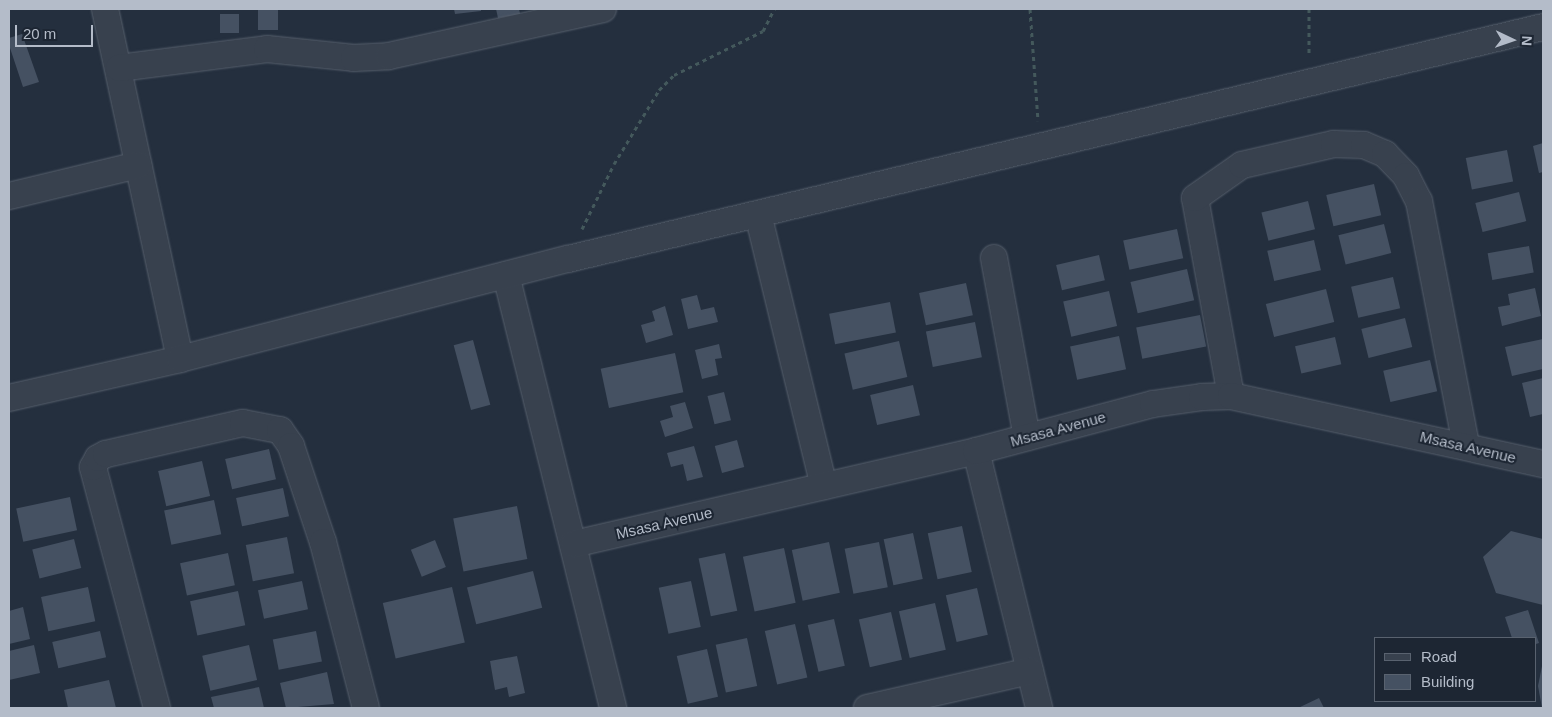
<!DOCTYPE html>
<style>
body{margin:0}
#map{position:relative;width:1552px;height:717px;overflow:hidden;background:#242f3e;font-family:Helvetica,sans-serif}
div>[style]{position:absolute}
.building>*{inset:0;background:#455162;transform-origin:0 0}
.path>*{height:3px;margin-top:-1.5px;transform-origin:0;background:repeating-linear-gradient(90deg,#44595c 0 4px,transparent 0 8px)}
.roads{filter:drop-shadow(0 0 1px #565f6c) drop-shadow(0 0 1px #565f6c)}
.minor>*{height:26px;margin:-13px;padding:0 13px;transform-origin:13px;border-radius:13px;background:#38414e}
span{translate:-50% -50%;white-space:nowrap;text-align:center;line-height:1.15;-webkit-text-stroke:4px #1d2633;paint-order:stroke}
.street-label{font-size:15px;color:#b4bcc9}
.frame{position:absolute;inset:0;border:10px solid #b4bcc9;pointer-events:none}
.legend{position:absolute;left:1374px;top:637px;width:162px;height:65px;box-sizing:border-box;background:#1d2633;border:1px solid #59626f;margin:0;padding:6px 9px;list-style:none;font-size:15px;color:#b4bcc9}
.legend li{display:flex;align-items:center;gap:10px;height:25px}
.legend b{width:25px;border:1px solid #59626f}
.north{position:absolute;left:1487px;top:15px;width:50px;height:50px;-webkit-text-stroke:4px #1d2633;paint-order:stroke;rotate:93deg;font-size:14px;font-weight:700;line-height:20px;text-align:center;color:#b4bcc9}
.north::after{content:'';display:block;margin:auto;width:18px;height:22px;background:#b4bcc9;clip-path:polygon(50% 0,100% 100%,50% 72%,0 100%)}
.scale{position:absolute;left:15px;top:25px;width:78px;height:22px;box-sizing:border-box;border:2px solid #b4bcc9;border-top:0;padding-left:6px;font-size:15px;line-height:18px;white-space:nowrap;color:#b4bcc9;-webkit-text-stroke:4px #1d2633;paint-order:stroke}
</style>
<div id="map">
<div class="building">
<div style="left:258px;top:9px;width:20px;height:21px"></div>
<div style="clip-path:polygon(454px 9px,481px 9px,481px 11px,455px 14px)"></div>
<div style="clip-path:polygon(496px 9px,519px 9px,520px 14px,498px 18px)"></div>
<div style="left:220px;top:14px;width:19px;height:19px"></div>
<div style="clip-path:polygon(22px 34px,39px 82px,23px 87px,9px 45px,9px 38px)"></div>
<div style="clip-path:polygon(1543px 143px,1543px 172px,1539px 173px,1533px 146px)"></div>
<div style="left:1507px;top:150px;width:32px;height:42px;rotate:79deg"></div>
<div style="left:1374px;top:184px;width:32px;height:49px;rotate:77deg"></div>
<div style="left:1519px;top:192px;width:30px;height:45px;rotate:76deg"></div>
<div style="left:1308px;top:201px;width:29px;height:48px;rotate:76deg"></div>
<div style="left:1384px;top:224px;width:30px;height:47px;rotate:76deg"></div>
<div style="left:1177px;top:229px;width:30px;height:55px;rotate:78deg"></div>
<div style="left:1314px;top:240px;width:31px;height:48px;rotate:77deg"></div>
<div style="left:1529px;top:246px;width:27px;height:42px;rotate:80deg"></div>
<div style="left:1099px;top:255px;width:26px;height:44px;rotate:77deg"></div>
<div style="left:1187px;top:269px;width:32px;height:58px;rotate:77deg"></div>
<div style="left:1393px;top:277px;width:32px;height:43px;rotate:77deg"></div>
<div style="left:966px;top:283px;width:33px;height:48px;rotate:78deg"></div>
<div style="clip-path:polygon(1535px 288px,1541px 316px,1502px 326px,1498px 307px,1510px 305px,1508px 294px)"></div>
<div style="left:1326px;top:289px;width:34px;height:62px;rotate:76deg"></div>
<div style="left:1109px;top:291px;width:36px;height:47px;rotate:77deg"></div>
<div style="clip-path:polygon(697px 295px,701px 310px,714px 307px,718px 322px,688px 329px,681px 299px)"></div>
<div style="left:890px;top:302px;width:31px;height:62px;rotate:79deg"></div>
<div style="clip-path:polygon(665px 306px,673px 335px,646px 343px,641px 325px,655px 321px,652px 311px)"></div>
<div style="left:1200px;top:315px;width:32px;height:65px;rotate:79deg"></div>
<div style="left:1405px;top:318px;width:30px;height:45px;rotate:76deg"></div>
<div style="left:975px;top:322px;width:36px;height:50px;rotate:79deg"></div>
<div style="left:1119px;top:336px;width:34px;height:50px;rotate:78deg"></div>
<div style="left:1335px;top:337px;width:28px;height:41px;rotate:77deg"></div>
<div style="clip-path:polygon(1543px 339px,1543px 369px,1512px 376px,1505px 347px)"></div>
<div style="left:473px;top:340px;width:67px;height:20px;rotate:75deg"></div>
<div style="left:899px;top:341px;width:37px;height:56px;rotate:77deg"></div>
<div style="clip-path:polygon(719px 344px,722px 358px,715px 359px,718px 375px,702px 379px,695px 350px)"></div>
<div style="left:675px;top:353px;width:40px;height:76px;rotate:78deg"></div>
<div style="left:1430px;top:360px;width:32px;height:48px;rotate:77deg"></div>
<div style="clip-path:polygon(1543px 378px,1543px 414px,1530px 417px,1522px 383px)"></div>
<div style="left:913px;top:385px;width:31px;height:44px;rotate:77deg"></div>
<div style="left:724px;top:392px;width:29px;height:17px;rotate:76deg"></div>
<div style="clip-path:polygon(685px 402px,693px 428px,665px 437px,660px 421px,673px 417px,670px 406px)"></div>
<div style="left:737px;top:440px;width:28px;height:23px;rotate:75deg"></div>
<div style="clip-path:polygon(694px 446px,703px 477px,687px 481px,683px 464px,671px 467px,667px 453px)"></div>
<div style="left:269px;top:449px;width:31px;height:45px;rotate:77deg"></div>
<div style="left:202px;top:461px;width:36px;height:45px;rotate:77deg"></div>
<div style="left:283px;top:488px;width:29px;height:48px;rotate:78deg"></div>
<div style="left:70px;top:497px;width:34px;height:55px;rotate:78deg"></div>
<div style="left:214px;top:500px;width:35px;height:51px;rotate:78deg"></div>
<div style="left:517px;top:506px;width:54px;height:65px;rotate:79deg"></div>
<div style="left:962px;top:526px;width:47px;height:35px;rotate:78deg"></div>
<div style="clip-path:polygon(1511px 531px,1543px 539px,1543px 605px,1496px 593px,1483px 557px)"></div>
<div style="left:913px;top:533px;width:47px;height:30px;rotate:78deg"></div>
<div style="left:287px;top:537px;width:37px;height:42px;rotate:79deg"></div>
<div style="left:74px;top:539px;width:30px;height:43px;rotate:76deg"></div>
<div style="left:435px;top:540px;width:29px;height:26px;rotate:68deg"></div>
<div style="left:829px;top:542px;width:52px;height:38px;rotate:78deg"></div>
<div style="left:879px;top:542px;width:46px;height:35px;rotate:79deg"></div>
<div style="left:784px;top:548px;width:56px;height:42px;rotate:78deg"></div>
<div style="left:228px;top:553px;width:33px;height:49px;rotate:78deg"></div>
<div style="left:725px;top:553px;width:59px;height:27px;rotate:78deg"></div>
<div style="left:533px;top:571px;width:38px;height:68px;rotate:76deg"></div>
<div style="left:302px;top:581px;width:29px;height:45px;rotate:78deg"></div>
<div style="left:691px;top:581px;width:47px;height:33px;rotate:78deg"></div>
<div style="left:88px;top:587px;width:35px;height:48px;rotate:78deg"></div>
<div style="left:452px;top:587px;width:57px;height:71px;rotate:77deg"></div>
<div style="left:977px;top:588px;width:48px;height:32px;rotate:77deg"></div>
<div style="left:238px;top:591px;width:35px;height:49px;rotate:78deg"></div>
<div style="left:935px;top:603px;width:48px;height:37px;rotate:77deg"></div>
<div style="clip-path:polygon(23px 607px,30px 639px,9px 644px,9px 611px)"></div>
<div style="clip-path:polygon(1528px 610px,1539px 643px,1536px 644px,1536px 638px,1512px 638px,1505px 617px)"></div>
<div style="left:891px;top:612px;width:49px;height:33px;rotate:77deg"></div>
<div style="left:834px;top:619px;width:48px;height:27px;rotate:77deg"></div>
<div style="left:795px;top:624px;width:55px;height:31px;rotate:77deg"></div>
<div style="left:100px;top:631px;width:27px;height:49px;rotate:77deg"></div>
<div style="left:316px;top:631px;width:31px;height:44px;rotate:79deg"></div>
<div style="left:747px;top:638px;width:49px;height:32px;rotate:78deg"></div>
<div style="clip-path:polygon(34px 645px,40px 673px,9px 680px,9px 651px)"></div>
<div style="left:249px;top:645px;width:36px;height:48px;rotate:77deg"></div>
<div style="left:707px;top:649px;width:49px;height:31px;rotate:77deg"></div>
<div style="clip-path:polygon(517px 656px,525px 693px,509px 697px,507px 687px,495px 690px,490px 661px)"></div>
<div style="clip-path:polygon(1543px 661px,1543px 708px,1542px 708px,1538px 686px)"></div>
<div style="clip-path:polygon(327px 672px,334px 704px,286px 708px,280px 683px)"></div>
<div style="clip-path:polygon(109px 680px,116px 708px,68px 708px,64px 690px)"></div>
<div style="clip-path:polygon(259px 687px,264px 708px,214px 708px,211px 697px)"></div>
<div style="clip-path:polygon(1319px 698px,1324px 708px,1298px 708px)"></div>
</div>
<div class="path">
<div style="left:1030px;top:9px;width:112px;rotate:85.9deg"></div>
<div style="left:1309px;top:9px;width:47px;rotate:90deg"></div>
<div style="left:582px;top:229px;width:72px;rotate:-63.8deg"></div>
<div style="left:614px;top:164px;width:87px;rotate:-58.7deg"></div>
<div style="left:659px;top:90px;width:21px;rotate:-45deg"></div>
<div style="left:674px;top:75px;width:99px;rotate:-26.3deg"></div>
<div style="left:763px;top:31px;width:25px;rotate:-63deg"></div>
</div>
<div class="roads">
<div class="minor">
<div style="left:105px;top:9px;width:358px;rotate:77.9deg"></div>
<div style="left:119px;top:68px;width:149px;rotate:-7.3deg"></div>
<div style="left:267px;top:49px;width:87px;rotate:5.9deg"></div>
<div style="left:354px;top:58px;width:35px;rotate:-3deg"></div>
<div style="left:389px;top:56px;width:219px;rotate:-12.4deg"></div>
<div style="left:9px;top:196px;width:133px;rotate:-13.5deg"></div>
<div style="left:758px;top:214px;width:280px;rotate:76.4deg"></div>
<div style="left:994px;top:258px;width:182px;rotate:79.6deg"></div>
<div style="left:506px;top:275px;width:446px;rotate:76.1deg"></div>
<div style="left:1231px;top:396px;width:201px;rotate:-100.3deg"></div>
<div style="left:1195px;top:198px;width:57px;rotate:-35.1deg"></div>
<div style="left:1242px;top:165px;width:94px;rotate:-12.9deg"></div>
<div style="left:1334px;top:144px;width:30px;rotate:2deg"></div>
<div style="left:1364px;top:145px;width:23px;rotate:23deg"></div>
<div style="left:1385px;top:154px;width:30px;rotate:46deg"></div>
<div style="left:1406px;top:176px;width:28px;rotate:63deg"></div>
<div style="left:1419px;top:201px;width:249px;rotate:79.1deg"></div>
<div style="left:9px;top:398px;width:175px;rotate:-12.8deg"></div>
<div style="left:180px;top:359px;width:401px;rotate:-14.5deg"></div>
<div style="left:568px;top:259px;width:1002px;rotate:-13.38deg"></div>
<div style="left:976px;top:451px;width:265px;rotate:76.2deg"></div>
<div style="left:574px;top:544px;width:413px;rotate:-13deg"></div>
<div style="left:976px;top:451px;width:183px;rotate:-14.9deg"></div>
<div style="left:1153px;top:404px;width:49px;rotate:-8.1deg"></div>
<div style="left:1202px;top:397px;width:29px;rotate:-2deg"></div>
<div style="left:1231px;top:396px;width:319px;rotate:12.3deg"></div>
<div style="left:157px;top:708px;width:249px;rotate:-104.9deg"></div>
<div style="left:93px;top:467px;width:10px;rotate:-61deg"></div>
<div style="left:98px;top:458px;width:9px;rotate:-27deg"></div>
<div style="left:106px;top:454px;width:140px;rotate:-12.8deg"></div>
<div style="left:243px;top:423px;width:38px;rotate:11deg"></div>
<div style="left:280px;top:430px;width:19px;rotate:55deg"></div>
<div style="left:291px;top:446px;width:101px;rotate:71.6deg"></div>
<div style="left:323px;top:542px;width:171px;rotate:75.5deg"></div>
<div style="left:867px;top:708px;width:167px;rotate:-12.8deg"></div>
</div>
</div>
<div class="street-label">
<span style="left:1058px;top:429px;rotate:-15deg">Msasa Avenue</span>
<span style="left:1468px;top:447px;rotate:13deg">Msasa Avenue</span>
<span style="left:664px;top:523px;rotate:-13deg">Msasa Avenue</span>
</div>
<div class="frame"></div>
<ul class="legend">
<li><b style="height:6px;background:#38414e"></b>Road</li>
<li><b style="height:14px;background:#455162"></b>Building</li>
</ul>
<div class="north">N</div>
<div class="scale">20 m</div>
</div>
